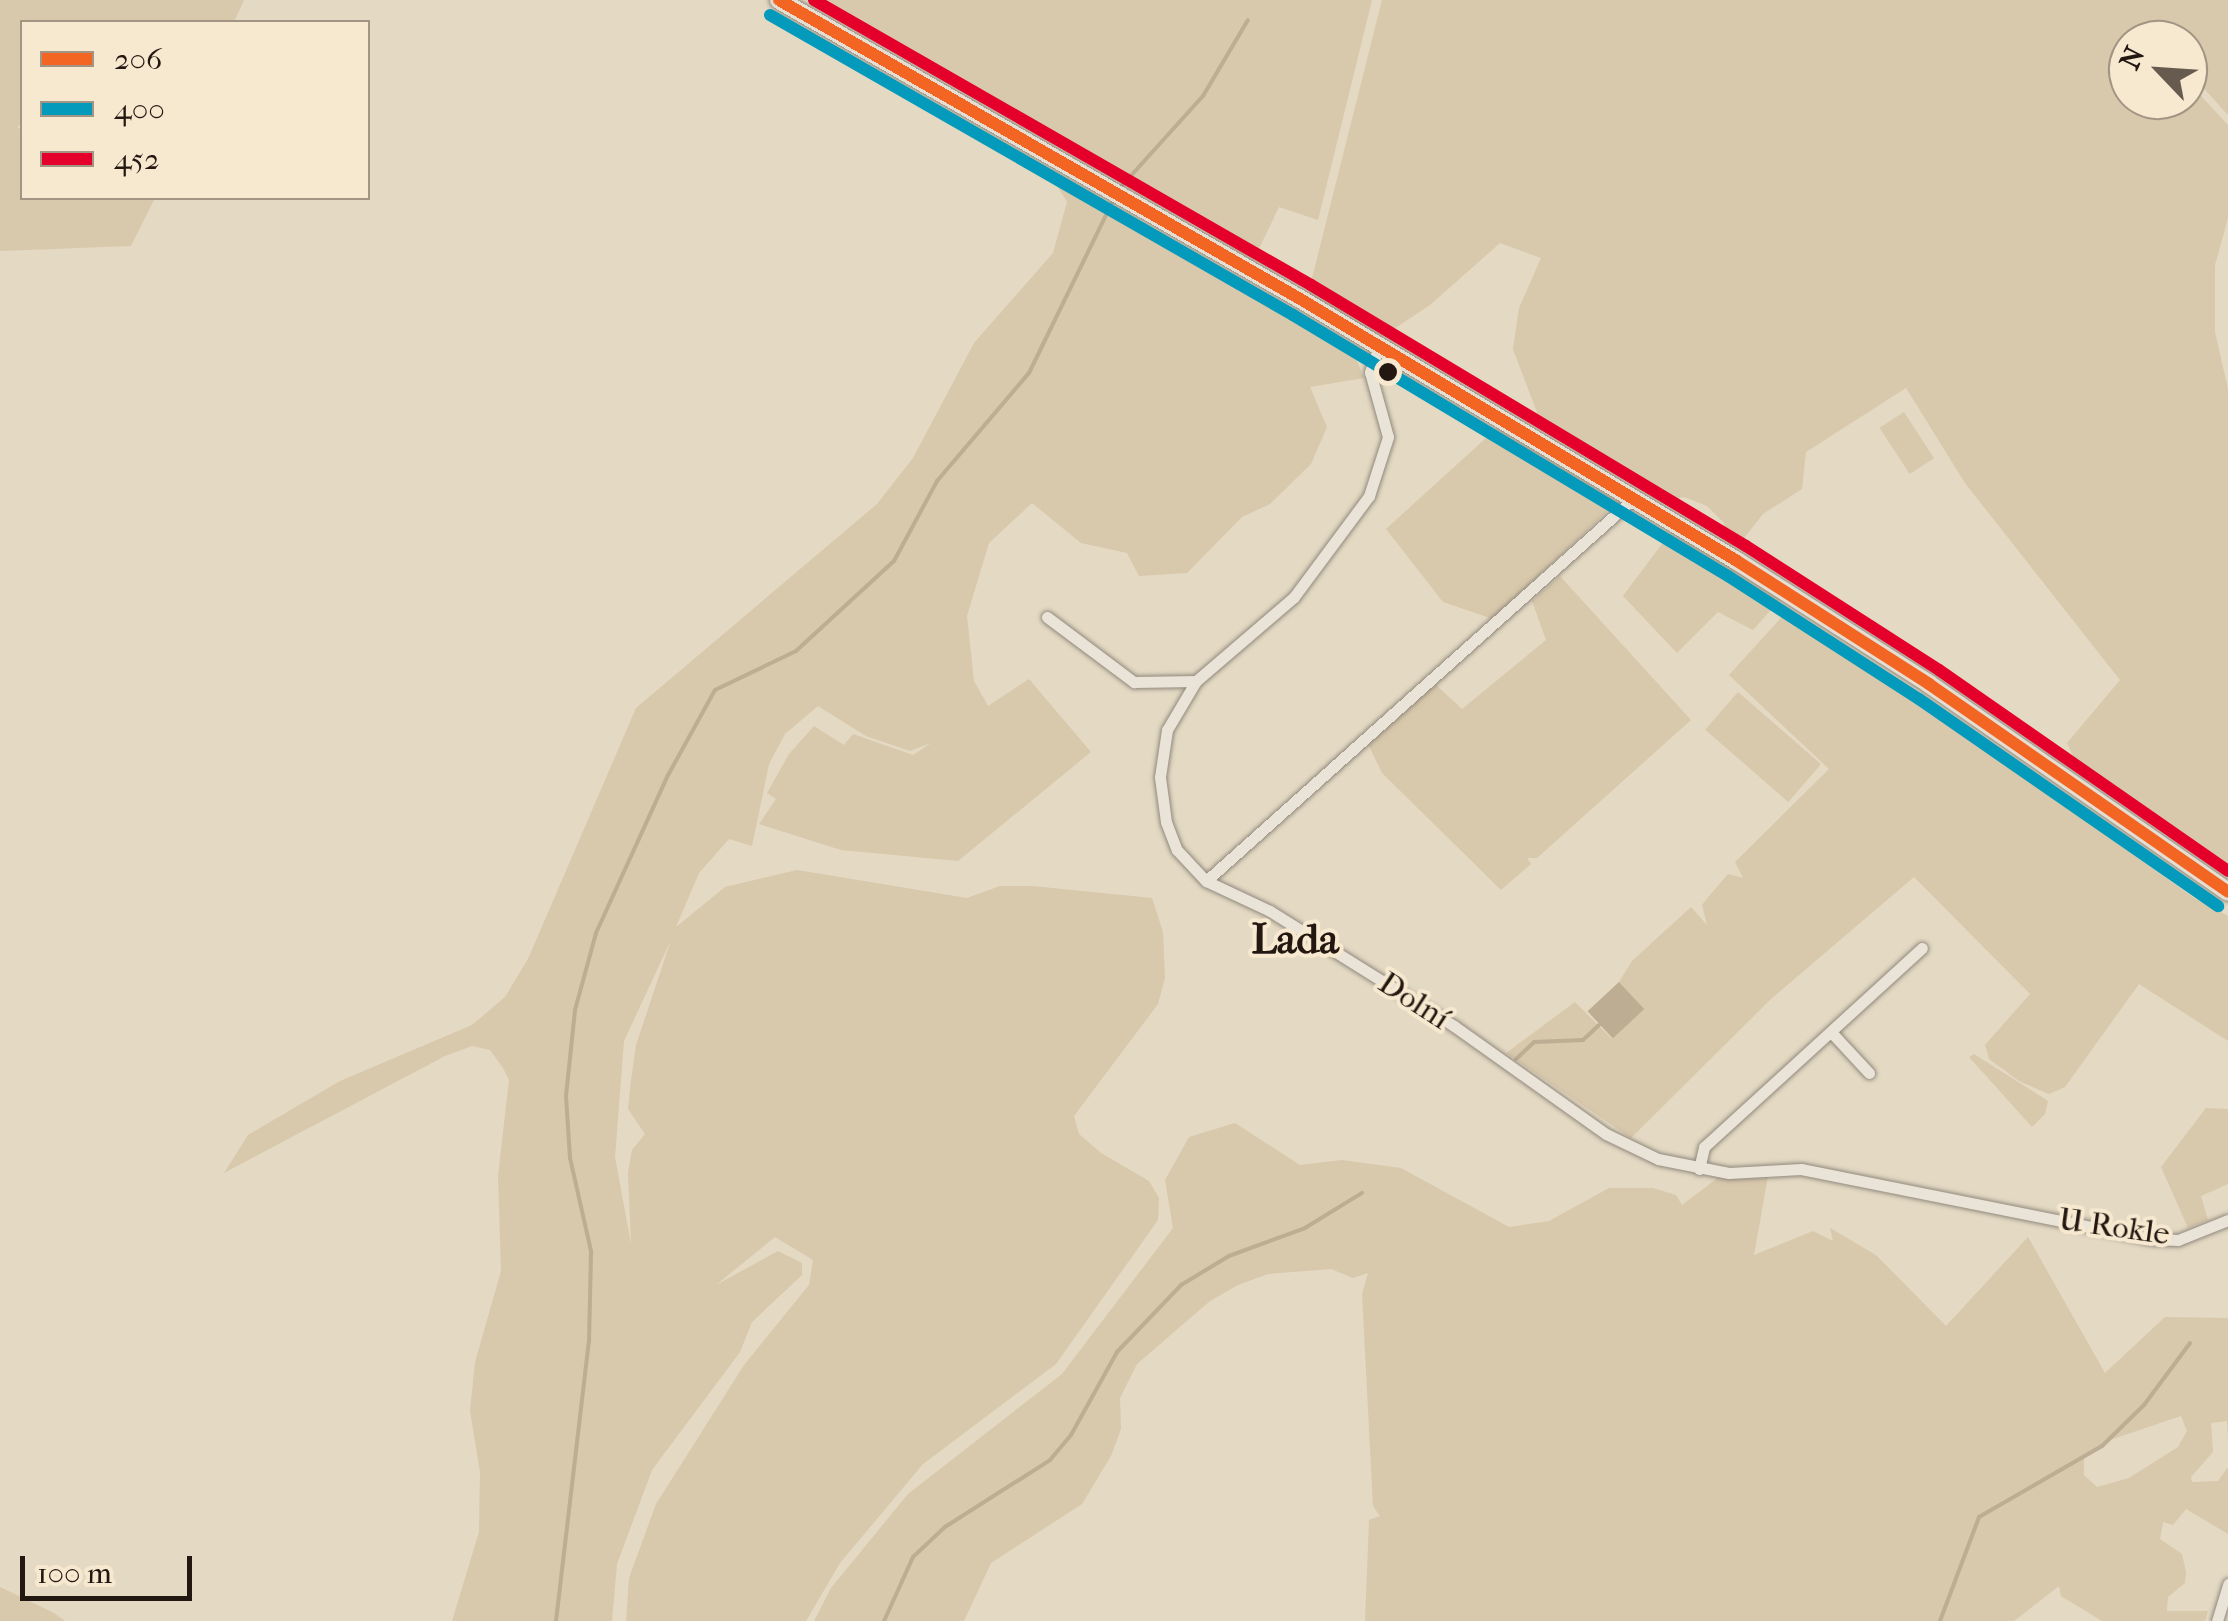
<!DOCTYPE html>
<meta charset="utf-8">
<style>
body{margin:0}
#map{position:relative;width:2228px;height:1621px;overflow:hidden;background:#e4d9c3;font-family:"IM FELL French Canon",serif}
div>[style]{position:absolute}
.green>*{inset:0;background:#d8c8ac;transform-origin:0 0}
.water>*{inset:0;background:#bcad93;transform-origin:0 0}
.stream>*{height:4px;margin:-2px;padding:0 2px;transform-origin:2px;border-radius:2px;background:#bcad93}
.roads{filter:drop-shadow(0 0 2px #91897d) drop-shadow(0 0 2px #91897d)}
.minor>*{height:11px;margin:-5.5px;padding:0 5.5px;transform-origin:5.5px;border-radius:5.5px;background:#e9e3d8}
.primary>*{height:18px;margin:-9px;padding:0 9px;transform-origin:9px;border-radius:9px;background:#e5ded2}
.bus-1>*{height:12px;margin:-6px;padding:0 6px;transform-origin:6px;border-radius:6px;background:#f26522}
.bus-2>*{height:12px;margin:-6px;padding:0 6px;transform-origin:6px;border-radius:6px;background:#049abb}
.bus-3>*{height:12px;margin:-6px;padding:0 6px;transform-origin:6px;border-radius:6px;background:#e4002b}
.dots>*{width:28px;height:28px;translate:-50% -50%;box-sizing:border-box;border:5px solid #f6e9d0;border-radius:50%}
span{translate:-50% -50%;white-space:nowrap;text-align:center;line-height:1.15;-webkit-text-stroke:8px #f6e9d0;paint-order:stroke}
.street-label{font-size:32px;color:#231711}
.district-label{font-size:42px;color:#231711;font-weight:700}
.legend{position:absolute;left:20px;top:20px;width:350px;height:180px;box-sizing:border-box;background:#f6e9d0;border:2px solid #a29584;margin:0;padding:12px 18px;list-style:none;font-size:30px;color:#231711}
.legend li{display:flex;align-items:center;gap:20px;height:50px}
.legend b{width:50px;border:2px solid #a29584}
.north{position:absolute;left:2108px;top:20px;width:100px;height:100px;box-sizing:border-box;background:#f6e9d0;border:2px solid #a29584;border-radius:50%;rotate:295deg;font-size:28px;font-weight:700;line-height:40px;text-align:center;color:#231711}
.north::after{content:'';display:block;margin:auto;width:35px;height:45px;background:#675b4f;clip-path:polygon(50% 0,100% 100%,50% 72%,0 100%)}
.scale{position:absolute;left:20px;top:1556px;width:172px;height:45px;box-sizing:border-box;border:5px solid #231711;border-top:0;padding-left:12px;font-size:30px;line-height:35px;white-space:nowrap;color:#231711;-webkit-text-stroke:8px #f6e9d0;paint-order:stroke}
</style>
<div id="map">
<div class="green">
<div style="clip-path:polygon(0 0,244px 0,234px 22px,22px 22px,22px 124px,17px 127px,22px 130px,22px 198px,155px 198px,131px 246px,0 251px)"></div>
<div style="clip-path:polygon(813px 0,1372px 0,1318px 220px,1279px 207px,1253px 261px,1047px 129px,1031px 126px)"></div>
<div style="clip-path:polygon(1382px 0,2228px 0,2228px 115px,2188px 71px,2188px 40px,2159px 40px,2152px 33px,2128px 40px,2128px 100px,2188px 100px,2188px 82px,2228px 125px,2228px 218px,2215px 265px,2215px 332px,2228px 389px,2228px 874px,2076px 763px,2067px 743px,2120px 680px,1965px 483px,1906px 388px,1806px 452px,1802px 489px,1763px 514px,1737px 547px,1728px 544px,1724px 523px,1707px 506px,1684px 497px,1661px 502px,1544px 431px,1513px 349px,1519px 308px,1541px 258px,1500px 243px,1430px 305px,1382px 337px,1307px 298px)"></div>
<div style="clip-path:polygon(evenodd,1054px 181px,1353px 351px,1364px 378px,1310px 387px,1327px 427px,1311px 464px,1270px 504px,1242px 517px,1187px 573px,1139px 576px,1127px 553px,1081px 543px,1032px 503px,989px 543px,967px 616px,974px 681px,988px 706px,1029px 679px,1091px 752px,958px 861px,841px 850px,759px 824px,776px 799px,767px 793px,789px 754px,814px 726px,844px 745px,853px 734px,913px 755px,931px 743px,910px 751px,866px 736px,818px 706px,785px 734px,769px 764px,752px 846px,729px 839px,699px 873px,676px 927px,725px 887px,797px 870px,967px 898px,1000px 886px,1032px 886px,1152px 898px,1163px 932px,1165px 978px,1158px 1004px,1074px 1116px,1079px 1134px,1101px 1153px,1149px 1181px,1159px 1198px,1158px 1220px,1056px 1364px,923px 1464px,840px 1563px,806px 1621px,626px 1621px,629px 1578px,656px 1504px,744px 1365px,809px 1285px,813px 1260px,775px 1237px,716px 1285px,778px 1251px,802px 1263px,802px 1275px,752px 1322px,740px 1352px,652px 1470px,617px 1564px,612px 1621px,452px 1621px,479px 1532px,480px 1472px,470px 1411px,475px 1362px,501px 1271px,498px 1176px,509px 1080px,503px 1068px,490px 1050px,472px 1046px,445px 1056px,224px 1173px,248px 1135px,340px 1081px,472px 1025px,505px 997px,528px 959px,636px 708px,877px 504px,913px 458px,974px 343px,1053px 253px,1067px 202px,1054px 181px,671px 940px,636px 1045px,631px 1080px,628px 1109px,645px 1134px,632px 1150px,628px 1173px,631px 1244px,615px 1157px,624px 1041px,671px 940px)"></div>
<div style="left:1904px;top:412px;width:55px;height:29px;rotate:57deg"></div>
<div style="clip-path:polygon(1497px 428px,1618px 501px,1493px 619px,1443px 602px,1386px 529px)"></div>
<div style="clip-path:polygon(1673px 529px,1783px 596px,1753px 630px,1718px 612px,1677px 653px,1623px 596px)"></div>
<div style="clip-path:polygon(1560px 576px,1691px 720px,1537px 858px,1527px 858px,1531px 864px,1501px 890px,1382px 773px,1368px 744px,1433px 682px,1462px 709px,1546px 640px,1532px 601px)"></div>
<div style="clip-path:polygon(1781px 618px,1801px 620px,1825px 636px,2194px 898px,2228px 916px,2228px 1041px,2139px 984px,2065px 1087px,2049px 1094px,2019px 1081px,1989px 1059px,1985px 1045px,2030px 994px,1914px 877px,1771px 999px,1631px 1138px,1506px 1053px,1575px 1002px,1612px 1039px,1644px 1009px,1619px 982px,1632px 961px,1691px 907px,1707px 925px,1702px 905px,1710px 895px,1728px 874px,1743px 878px,1735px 862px,1829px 769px,1729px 675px)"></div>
<div style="left:1738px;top:692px;width:110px;height:50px;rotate:41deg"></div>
<div style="clip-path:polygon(1974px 1054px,2048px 1101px,2045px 1114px,2032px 1127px,1969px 1057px)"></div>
<div style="clip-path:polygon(2206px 1108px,2228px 1109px,2228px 1184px,2201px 1196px,2208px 1220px,2188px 1228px,2161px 1167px)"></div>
<div style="clip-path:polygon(evenodd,1235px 1123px,1300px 1165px,1342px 1160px,1401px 1168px,1509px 1227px,1549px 1221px,1609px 1188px,1653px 1188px,1676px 1195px,1682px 1205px,1719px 1177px,1768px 1176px,1754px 1255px,1813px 1231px,1833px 1241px,1830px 1228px,1876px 1255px,1946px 1326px,2028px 1237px,2105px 1373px,2165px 1317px,2228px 1318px,2228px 1442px,2227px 1421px,2211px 1423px,2213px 1452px,2191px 1477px,2192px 1482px,2218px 1481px,2228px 1467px,2228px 1534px,2186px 1509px,2173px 1525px,2163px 1522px,2160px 1539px,2182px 1554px,2186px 1572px,2185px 1583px,2168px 1597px,2167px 1611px,2208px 1611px,2205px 1621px,2102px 1621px,2061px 1596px,2059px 1586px,2014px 1621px,1365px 1621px,1369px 1520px,1380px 1516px,1373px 1506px,1362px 1294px,1368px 1273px,1353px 1278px,1331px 1269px,1268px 1274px,1238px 1285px,1210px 1301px,1137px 1364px,1120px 1398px,1121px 1429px,1111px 1456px,1082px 1504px,991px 1563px,964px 1621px,814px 1621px,831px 1588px,908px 1494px,1062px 1374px,1173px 1228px,1165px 1180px,1189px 1137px,1235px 1123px,2181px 1416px,2187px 1431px,2178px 1447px,2129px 1478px,2097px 1487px,2084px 1475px,2084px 1459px,2104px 1442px,2181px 1416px)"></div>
<div style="clip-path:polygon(0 1587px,54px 1613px,65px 1621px,0 1621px)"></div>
</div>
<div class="water">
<div style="left:1619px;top:982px;width:37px;height:43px;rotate:47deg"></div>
</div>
<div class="stream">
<div style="left:1118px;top:190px;width:127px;rotate:-47.9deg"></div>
<div style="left:1203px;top:96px;width:88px;rotate:-59.4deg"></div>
<div style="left:1516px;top:1059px;width:25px;rotate:-43deg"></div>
<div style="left:1534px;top:1042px;width:49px;rotate:-2.3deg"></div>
<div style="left:1583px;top:1040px;width:22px;rotate:-43deg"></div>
<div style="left:556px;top:1621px;width:281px;rotate:-83.3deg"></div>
<div style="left:589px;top:1342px;width:91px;rotate:-88.7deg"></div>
<div style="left:591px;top:1251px;width:95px;rotate:-102.7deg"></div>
<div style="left:570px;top:1158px;width:62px;rotate:-93.7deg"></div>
<div style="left:566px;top:1096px;width:86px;rotate:-84deg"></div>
<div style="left:575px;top:1010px;width:80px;rotate:-74.7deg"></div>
<div style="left:596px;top:933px;width:171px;rotate:-65.5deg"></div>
<div style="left:667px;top:777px;width:99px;rotate:-61.1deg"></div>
<div style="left:715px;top:690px;width:90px;rotate:-25.7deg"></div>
<div style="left:796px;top:651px;width:133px;rotate:-42.6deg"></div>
<div style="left:894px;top:561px;width:91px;rotate:-61.7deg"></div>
<div style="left:937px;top:481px;width:142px;rotate:-49.6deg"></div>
<div style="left:1029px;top:373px;width:194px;rotate:-64deg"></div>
<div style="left:884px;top:1621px;width:70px;rotate:-65.6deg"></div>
<div style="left:913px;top:1557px;width:44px;rotate:-43.2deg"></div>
<div style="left:945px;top:1527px;width:125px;rotate:-32.5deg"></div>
<div style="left:1050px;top:1460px;width:33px;rotate:-50deg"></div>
<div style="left:1071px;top:1435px;width:95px;rotate:-61deg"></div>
<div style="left:1117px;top:1352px;width:93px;rotate:-46.3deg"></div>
<div style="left:1181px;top:1285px;width:56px;rotate:-31.1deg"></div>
<div style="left:1229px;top:1256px;width:81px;rotate:-20.2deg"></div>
<div style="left:1305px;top:1228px;width:67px;rotate:-31.6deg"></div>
<div style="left:1940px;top:1621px;width:111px;rotate:-69.4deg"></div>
<div style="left:1979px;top:1517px;width:142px;rotate:-30deg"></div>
<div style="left:2102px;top:1446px;width:59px;rotate:-44.3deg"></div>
<div style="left:2144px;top:1405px;width:77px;rotate:-53.4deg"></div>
</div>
<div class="roads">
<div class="minor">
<div style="left:1379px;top:346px;width:28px;rotate:109deg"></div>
<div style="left:1370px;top:372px;width:67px;rotate:74.5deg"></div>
<div style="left:1388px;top:437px;width:62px;rotate:107.9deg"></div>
<div style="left:1369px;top:496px;width:126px;rotate:126.6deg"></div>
<div style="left:1294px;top:597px;width:129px;rotate:139.4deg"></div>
<div style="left:1196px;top:681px;width:57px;rotate:120.6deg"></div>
<div style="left:1167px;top:730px;width:48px;rotate:98.5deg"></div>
<div style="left:1160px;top:777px;width:45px;rotate:82.4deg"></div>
<div style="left:1166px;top:822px;width:30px;rotate:69deg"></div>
<div style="left:1177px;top:850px;width:42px;rotate:46.9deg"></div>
<div style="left:1206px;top:881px;width:71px;rotate:25.1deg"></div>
<div style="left:1270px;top:911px;width:217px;rotate:32deg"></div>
<div style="left:1454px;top:1026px;width:186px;rotate:35.4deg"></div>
<div style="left:1606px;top:1134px;width:58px;rotate:25.7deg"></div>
<div style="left:1658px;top:1159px;width:72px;rotate:11.2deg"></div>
<div style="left:1729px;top:1173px;width:72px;rotate:-3.2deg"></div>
<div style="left:1801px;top:1169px;width:358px;rotate:11.3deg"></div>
<div style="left:2152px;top:1239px;width:26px;rotate:2deg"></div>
<div style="left:2178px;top:1240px;width:54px;rotate:-21.8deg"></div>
<div style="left:1047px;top:617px;width:109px;rotate:36.8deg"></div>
<div style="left:1134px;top:682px;width:62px;rotate:-0.9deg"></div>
<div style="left:1206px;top:881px;width:573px;rotate:-41.82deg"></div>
<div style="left:1831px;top:1032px;width:56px;rotate:47.2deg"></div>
<div style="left:1699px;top:1169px;width:23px;rotate:-77deg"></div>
<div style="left:1704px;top:1147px;width:295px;rotate:-42.4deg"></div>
<div style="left:2217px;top:1621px;width:39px;rotate:-73deg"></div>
</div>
<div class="primary">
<div style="left:779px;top:0;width:603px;rotate:29.84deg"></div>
<div style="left:1302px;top:300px;width:507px;rotate:30.96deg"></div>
<div style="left:1737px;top:561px;width:228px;rotate:32.6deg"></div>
<div style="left:1929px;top:684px;width:364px;rotate:34.8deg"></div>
</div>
</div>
<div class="bus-1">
<div style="left:779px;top:0;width:603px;rotate:29.84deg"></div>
<div style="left:1302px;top:300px;width:507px;rotate:30.96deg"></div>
<div style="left:1737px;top:561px;width:228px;rotate:32.6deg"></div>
<div style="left:1929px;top:684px;width:364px;rotate:34.8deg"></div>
</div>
<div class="bus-2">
<div style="left:770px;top:15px;width:603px;rotate:29.84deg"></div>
<div style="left:1293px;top:315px;width:507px;rotate:30.96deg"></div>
<div style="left:1728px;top:576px;width:227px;rotate:32.8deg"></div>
<div style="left:1919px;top:699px;width:364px;rotate:34.7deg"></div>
</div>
<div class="bus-3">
<div style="left:814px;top:0;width:573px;rotate:29.83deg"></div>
<div style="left:1311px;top:285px;width:507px;rotate:30.96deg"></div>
<div style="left:1746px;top:546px;width:229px;rotate:32.7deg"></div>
<div style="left:1939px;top:670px;width:352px;rotate:34.8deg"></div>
</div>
<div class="dots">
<div style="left:1388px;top:372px;background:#231711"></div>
</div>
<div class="street-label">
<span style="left:1414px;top:1001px;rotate:33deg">Dolní</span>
<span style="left:2114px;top:1227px;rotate:8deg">U Rokle</span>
</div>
<div class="district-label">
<span style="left:1295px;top:940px">Lada</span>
</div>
<ul class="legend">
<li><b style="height:12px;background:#f26522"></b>206</li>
<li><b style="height:12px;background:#049abb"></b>400</li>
<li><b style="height:12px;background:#e4002b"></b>452</li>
</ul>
<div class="north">N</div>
<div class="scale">100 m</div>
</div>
